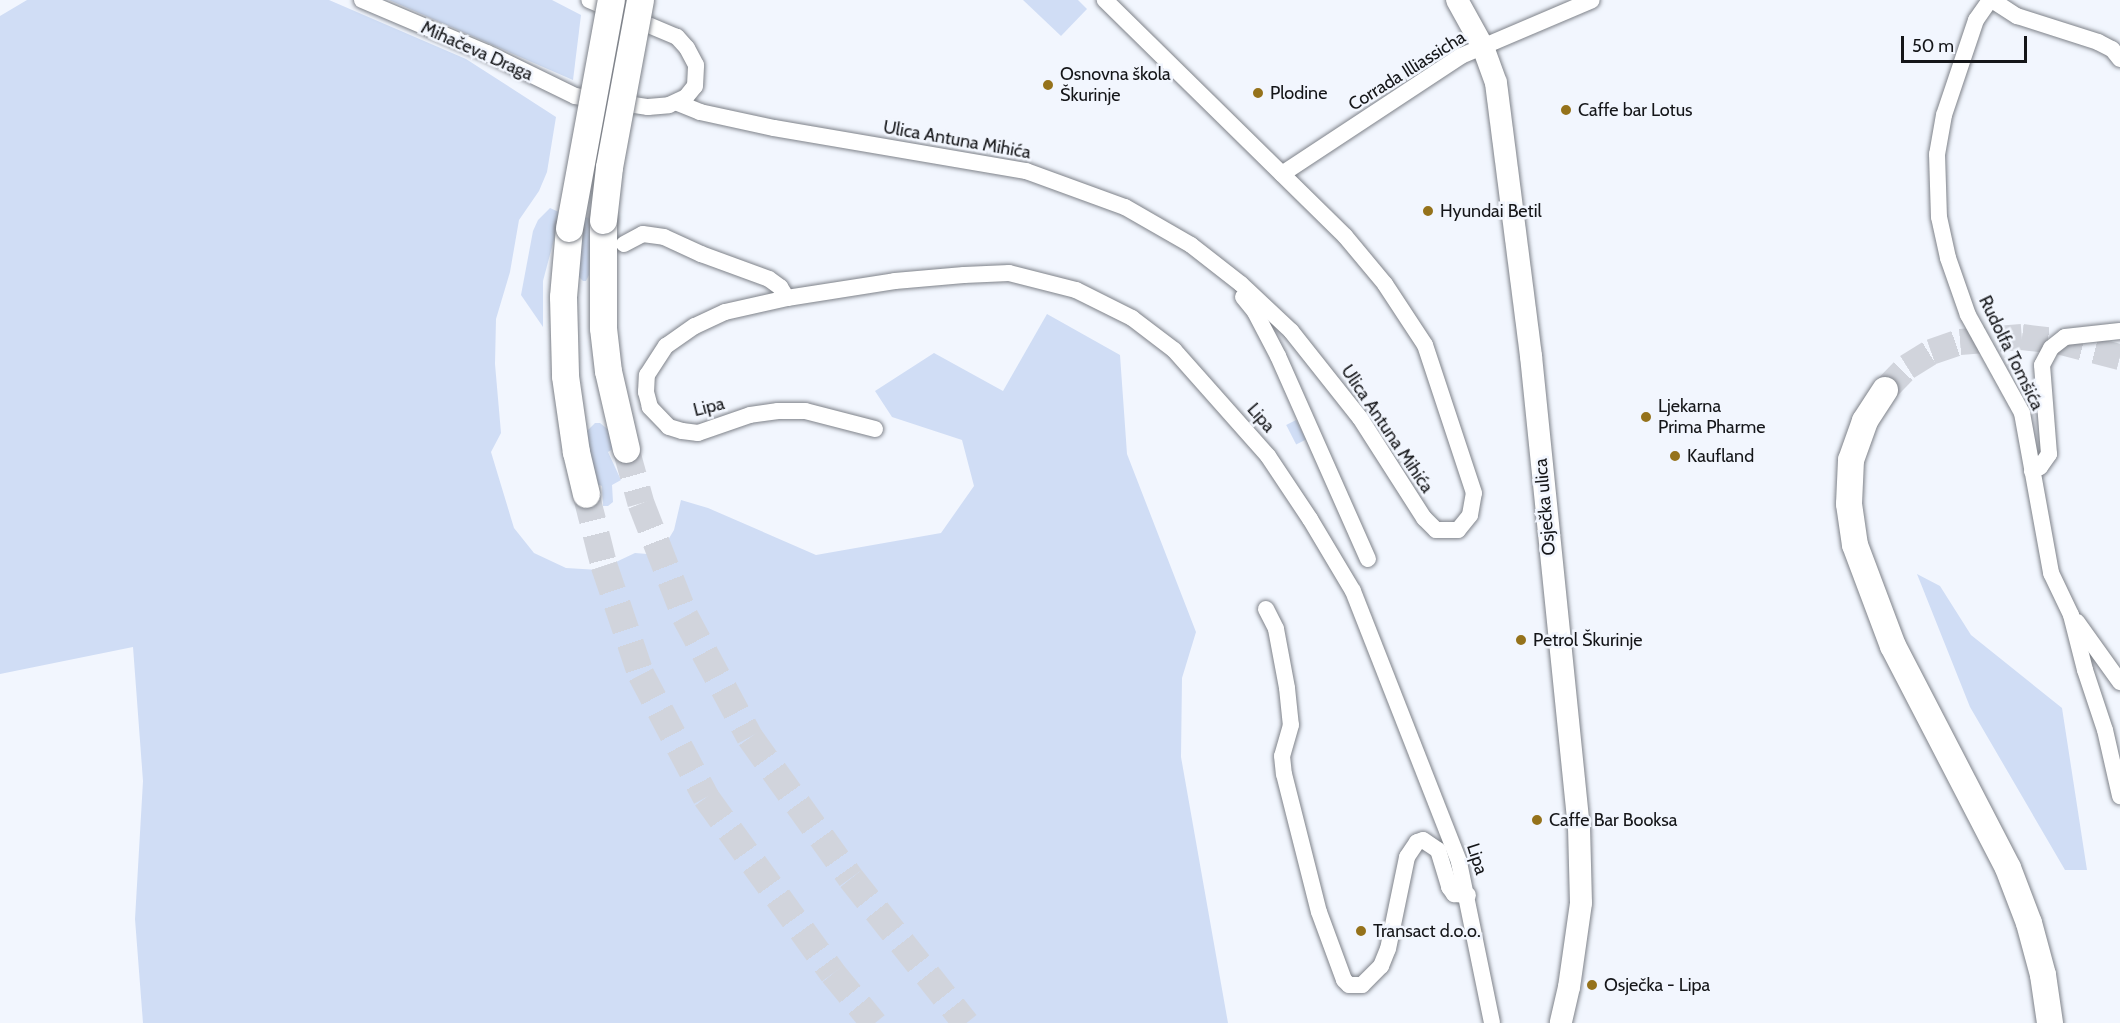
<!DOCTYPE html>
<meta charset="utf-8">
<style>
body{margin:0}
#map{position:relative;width:2120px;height:1023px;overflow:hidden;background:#f2f6fe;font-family:Cabin,sans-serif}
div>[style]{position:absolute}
.green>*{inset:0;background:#d0ddf5;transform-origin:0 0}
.primary-tunnel>*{height:26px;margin-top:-13px;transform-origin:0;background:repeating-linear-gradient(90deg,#d1d4dc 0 26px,transparent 0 39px)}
.trunk-tunnel>*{height:27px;margin-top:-13.5px;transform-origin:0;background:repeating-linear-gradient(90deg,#d1d4dc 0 27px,transparent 0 41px)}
.roads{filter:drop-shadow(0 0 2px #7e8289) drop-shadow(0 0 2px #7e8289)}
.minor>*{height:16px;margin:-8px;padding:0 8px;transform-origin:8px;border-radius:8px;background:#fff}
.secondary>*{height:22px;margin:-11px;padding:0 11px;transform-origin:11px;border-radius:11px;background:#fff}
.primary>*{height:26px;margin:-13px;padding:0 13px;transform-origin:13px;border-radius:13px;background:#fff}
.trunk>*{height:27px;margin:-13.5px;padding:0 13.5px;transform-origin:13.5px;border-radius:13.5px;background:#fff}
.bridges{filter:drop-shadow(0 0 2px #7e8289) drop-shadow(0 0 2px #7e8289)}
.trunk-bridge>*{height:27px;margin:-13.5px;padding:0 13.5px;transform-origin:13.5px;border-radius:13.5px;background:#fff}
.dots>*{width:16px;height:16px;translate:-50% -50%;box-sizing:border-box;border:3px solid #f2f6fe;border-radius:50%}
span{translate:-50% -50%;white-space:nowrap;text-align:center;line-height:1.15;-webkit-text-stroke:5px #f2f6fe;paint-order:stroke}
.street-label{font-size:18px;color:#151619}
.poi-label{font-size:18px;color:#151619}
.left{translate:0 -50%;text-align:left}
.scale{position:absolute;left:1901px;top:36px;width:126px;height:27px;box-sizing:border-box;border:3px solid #151619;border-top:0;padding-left:8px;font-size:18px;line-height:21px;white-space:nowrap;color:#151619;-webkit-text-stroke:4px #f2f6fe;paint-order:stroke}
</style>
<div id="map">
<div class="green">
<div style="clip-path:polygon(27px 0,329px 0,466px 59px,556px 117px,547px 172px,539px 191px,519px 220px,510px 272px,496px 319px,495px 364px,501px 433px,491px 452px,514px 528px,534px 553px,566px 568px,599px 570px,635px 553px,659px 555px,674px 530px,681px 500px,708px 508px,816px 555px,941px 533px,974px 486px,962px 440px,892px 417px,875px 391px,934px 353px,1003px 391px,1047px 314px,1120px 355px,1127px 454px,1196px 632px,1182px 678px,1181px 757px,1228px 1023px,143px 1023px,135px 919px,143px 781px,133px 647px,0 674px,0 16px)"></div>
<div style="clip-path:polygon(389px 0,552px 0,581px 15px,573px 80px)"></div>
<div style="clip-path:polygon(1023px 0,1078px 0,1087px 9px,1061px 36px)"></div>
<div style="clip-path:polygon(550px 208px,561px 213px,543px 281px,543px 327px,521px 295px,533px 231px,538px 220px)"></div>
<div style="clip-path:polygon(585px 217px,592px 219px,589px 275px,586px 281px,583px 281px,577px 275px)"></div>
<div style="left:1296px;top:420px;width:22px;height:11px;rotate:63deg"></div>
<div style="clip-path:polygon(595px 423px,600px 423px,610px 431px,616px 447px,608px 452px,621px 480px,612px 485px,613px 502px,608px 506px,603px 506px,602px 486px,597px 484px,585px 433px)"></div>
<div style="clip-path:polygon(1917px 574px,1940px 586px,1971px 635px,2062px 708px,2087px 870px,2065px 870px,1970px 707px)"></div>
</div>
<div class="primary-tunnel">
<div style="left:1885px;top:390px;width:32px;rotate:-46deg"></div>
<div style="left:1907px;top:367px;width:28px;rotate:-32deg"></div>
<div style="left:1931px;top:352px;width:31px;rotate:-19deg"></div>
<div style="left:1960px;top:342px;width:62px;rotate:-4.6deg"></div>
<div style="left:2022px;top:337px;width:35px;rotate:7deg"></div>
<div style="left:2057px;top:341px;width:65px;rotate:14.3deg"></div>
</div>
<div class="trunk-tunnel">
<div style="left:626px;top:449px;width:56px;rotate:74.5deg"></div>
<div style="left:641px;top:503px;width:121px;rotate:68.7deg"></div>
<div style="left:685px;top:616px;width:137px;rotate:61.8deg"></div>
<div style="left:750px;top:737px;width:173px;rotate:54.4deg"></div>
<div style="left:851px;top:878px;width:185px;rotate:51.6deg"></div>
<div style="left:586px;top:494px;width:73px;rotate:75.8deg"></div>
<div style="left:604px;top:565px;width:115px;rotate:71.3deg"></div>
<div style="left:641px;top:674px;width:139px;rotate:62.1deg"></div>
<div style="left:706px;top:797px;width:217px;rotate:54.2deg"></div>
<div style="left:833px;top:973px;width:65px;rotate:50.6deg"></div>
</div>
<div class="roads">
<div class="minor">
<div style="left:362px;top:0;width:136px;rotate:23deg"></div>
<div style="left:487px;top:53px;width:98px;rotate:26deg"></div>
<div style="left:575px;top:96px;width:74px;rotate:8.6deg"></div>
<div style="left:648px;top:107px;width:21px;rotate:-5deg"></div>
<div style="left:669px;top:105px;width:19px;rotate:-25deg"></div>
<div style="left:686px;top:97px;width:14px;rotate:-51deg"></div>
<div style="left:695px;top:86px;width:21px;rotate:-87deg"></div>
<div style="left:696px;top:65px;width:19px;rotate:-118deg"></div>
<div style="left:687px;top:48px;width:15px;rotate:-132deg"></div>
<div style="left:677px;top:37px;width:95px;rotate:-157.2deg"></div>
<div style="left:1990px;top:0;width:24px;rotate:125deg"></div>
<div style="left:1976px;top:20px;width:100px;rotate:108.6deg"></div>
<div style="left:1944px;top:115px;width:40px;rotate:100deg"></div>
<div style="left:1937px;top:154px;width:63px;rotate:88.2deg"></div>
<div style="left:1939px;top:217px;width:42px;rotate:77.6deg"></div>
<div style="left:1948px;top:258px;width:60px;rotate:70.7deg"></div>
<div style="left:1968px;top:315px;width:112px;rotate:61.1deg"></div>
<div style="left:2022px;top:413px;width:163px;rotate:79.7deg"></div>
<div style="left:2051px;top:573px;width:47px;rotate:64.5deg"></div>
<div style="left:2071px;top:615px;width:57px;rotate:75.7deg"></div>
<div style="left:2085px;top:670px;width:63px;rotate:71.6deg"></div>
<div style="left:2105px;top:730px;width:68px;rotate:77.2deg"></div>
<div style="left:1992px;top:0;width:30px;rotate:33deg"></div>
<div style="left:2017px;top:16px;width:85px;rotate:17.8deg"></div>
<div style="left:2098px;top:42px;width:16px;rotate:27deg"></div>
<div style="left:2112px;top:49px;width:13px;rotate:51deg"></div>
<div style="left:678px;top:103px;width:24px;rotate:22deg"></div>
<div style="left:700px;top:112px;width:76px;rotate:12.2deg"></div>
<div style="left:774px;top:128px;width:256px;rotate:9.7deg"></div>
<div style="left:1026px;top:171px;width:105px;rotate:20deg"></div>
<div style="left:1125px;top:207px;width:76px;rotate:29.9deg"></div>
<div style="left:1191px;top:245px;width:63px;rotate:38deg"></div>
<div style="left:1241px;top:284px;width:69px;rotate:43.2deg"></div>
<div style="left:1291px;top:331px;width:111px;rotate:51.6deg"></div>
<div style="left:1360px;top:418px;width:119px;rotate:57.4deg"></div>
<div style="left:1424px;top:518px;width:17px;rotate:45deg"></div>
<div style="left:1436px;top:530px;width:22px"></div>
<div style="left:1458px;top:530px;width:19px;rotate:-51deg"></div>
<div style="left:1470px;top:515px;width:22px;rotate:-80deg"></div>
<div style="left:1474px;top:493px;width:156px;rotate:-108.3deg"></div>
<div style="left:1425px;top:345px;width:73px;rotate:-123.3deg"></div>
<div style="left:1385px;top:284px;width:62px;rotate:-129.8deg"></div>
<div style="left:1345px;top:236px;width:337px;rotate:-135.5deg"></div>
<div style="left:1282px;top:174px;width:214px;rotate:-33.4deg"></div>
<div style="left:1461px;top:56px;width:142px;rotate:-23.1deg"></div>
<div style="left:624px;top:244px;width:21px;rotate:-28deg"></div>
<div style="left:643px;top:234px;width:21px;rotate:8deg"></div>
<div style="left:664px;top:237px;width:41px;rotate:24.7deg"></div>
<div style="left:701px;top:254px;width:72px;rotate:20.2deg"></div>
<div style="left:769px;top:279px;width:14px;rotate:36deg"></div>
<div style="left:780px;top:287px;width:13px;rotate:58deg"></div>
<div style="left:1243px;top:297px;width:19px;rotate:51deg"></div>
<div style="left:1255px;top:312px;width:50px;rotate:62.4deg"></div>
<div style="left:1278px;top:356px;width:222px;rotate:66.1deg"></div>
<div style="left:875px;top:429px;width:72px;rotate:-165.6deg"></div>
<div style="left:805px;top:411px;width:27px;rotate:180deg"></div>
<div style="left:778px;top:411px;width:28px;rotate:172deg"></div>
<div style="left:750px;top:415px;width:55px;rotate:160.9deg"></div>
<div style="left:698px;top:433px;width:16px;rotate:-173deg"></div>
<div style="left:682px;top:431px;width:14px;rotate:-163deg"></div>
<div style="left:669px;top:427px;width:28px;rotate:-134deg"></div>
<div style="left:650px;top:407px;width:16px;rotate:-105deg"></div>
<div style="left:646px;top:392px;width:17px;rotate:-87deg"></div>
<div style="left:647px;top:375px;width:35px;rotate:-57deg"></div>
<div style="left:666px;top:346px;width:35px;rotate:-35deg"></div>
<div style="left:695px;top:326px;width:33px;rotate:-25deg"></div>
<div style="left:725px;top:312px;width:64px;rotate:-12.7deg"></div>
<div style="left:787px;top:298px;width:109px;rotate:-8.9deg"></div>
<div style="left:895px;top:281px;width:69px;rotate:-5deg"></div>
<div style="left:964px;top:275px;width:45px;rotate:-2.5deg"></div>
<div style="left:1009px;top:273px;width:69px;rotate:14.2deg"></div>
<div style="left:1076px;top:290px;width:63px;rotate:26.6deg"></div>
<div style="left:1132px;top:318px;width:53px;rotate:37.3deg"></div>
<div style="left:1174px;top:350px;width:142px;rotate:48.4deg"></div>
<div style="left:1268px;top:456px;width:76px;rotate:56.3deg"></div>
<div style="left:1310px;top:519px;width:84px;rotate:59.2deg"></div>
<div style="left:1353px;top:591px;width:291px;rotate:68.6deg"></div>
<div style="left:1459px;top:862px;width:164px;rotate:78.4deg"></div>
<div style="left:2032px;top:471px;width:9px;rotate:-27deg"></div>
<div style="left:2040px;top:467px;width:16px;rotate:-55deg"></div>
<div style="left:2049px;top:454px;width:89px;rotate:-94.5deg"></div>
<div style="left:2042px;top:365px;width:19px;rotate:-62deg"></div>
<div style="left:2051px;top:348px;width:18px;rotate:-38deg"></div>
<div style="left:2065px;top:337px;width:55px;rotate:-6.2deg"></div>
<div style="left:1266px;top:609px;width:22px;rotate:63deg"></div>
<div style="left:1276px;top:629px;width:60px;rotate:79.4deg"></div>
<div style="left:1287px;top:688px;width:37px;rotate:84deg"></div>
<div style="left:1291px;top:725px;width:32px;rotate:106deg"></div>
<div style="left:1282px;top:756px;width:18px;rotate:84deg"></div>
<div style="left:1284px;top:774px;width:142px;rotate:75.8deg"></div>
<div style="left:1319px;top:912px;width:72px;rotate:69.8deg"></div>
<div style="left:1344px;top:980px;width:7px;rotate:45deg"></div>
<div style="left:1349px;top:985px;width:13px"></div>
<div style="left:1362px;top:985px;width:27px;rotate:-45deg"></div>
<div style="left:1381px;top:966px;width:18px;rotate:-68deg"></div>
<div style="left:1388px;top:949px;width:94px;rotate:-78.3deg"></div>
<div style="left:1407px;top:857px;width:18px;rotate:-56deg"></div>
<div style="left:1417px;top:842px;width:6px;rotate:-18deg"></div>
<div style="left:1423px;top:840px;width:18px;rotate:34deg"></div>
<div style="left:1438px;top:850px;width:39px;rotate:73deg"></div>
<div style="left:1449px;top:887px;width:9px;rotate:54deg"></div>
<div style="left:1454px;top:894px;width:14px;rotate:4deg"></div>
<div style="left:2077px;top:622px;width:74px;rotate:54.4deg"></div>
</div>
<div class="secondary">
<div style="left:1457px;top:0;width:54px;rotate:61deg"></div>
<div style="left:1483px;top:47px;width:38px;rotate:70deg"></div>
<div style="left:1496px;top:83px;width:275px;rotate:82.7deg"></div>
<div style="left:1531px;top:356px;width:473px;rotate:84.2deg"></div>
<div style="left:1579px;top:827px;width:76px;rotate:88.5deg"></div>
<div style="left:1581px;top:903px;width:85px;rotate:98.1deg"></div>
<div style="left:1569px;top:987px;width:37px;rotate:103deg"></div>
</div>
<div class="primary">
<div style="left:1885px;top:390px;width:37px;rotate:123deg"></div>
<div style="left:1865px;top:421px;width:41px;rotate:109.7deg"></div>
<div style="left:1851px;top:460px;width:44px;rotate:92.6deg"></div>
<div style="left:1849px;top:504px;width:41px;rotate:81.7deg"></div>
<div style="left:1855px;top:545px;width:108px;rotate:69.4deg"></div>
<div style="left:1893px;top:646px;width:250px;rotate:62.6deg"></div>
<div style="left:2008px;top:868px;width:59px;rotate:69.1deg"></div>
<div style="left:2029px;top:923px;width:54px;rotate:74.9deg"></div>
<div style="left:2043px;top:975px;width:49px;rotate:81.7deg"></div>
</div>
<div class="trunk">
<div style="left:603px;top:220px;width:108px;rotate:90deg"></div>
<div style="left:603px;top:328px;width:43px;rotate:83.4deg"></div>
<div style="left:608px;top:371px;width:80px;rotate:77deg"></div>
<div style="left:569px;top:228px;width:69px;rotate:95deg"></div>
<div style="left:563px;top:297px;width:79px;rotate:88.5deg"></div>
<div style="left:565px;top:376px;width:77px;rotate:81.8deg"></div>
<div style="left:576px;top:452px;width:43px;rotate:76.6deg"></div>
</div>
</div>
<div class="bridges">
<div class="trunk-bridge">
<div style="left:603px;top:220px;width:53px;rotate:-83.5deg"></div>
<div style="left:609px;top:167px;width:170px;rotate:-79.5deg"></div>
<div style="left:569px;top:228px;width:232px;rotate:-79.6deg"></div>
</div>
</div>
<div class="dots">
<div style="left:1048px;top:85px;background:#95721b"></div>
<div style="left:1258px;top:93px;background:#95721b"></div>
<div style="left:1566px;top:110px;background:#95721b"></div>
<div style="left:1428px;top:211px;background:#95721b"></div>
<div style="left:1646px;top:417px;background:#95721b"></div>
<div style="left:1675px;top:456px;background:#95721b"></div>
<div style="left:1521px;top:640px;background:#95721b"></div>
<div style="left:1537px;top:820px;background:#95721b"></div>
<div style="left:1361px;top:931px;background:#95721b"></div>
<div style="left:1592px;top:985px;background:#95721b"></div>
</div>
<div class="street-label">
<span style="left:477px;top:51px;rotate:24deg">Mihačeva Draga</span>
<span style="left:1407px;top:71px;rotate:-32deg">Corrada Illiassicha</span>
<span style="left:957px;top:140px;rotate:10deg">Ulica Antuna Mihića</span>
<span style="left:2011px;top:353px;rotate:64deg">Rudolfa Tomšića</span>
<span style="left:709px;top:407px;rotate:-14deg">Lipa</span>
<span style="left:1261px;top:418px;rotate:49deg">Lipa</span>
<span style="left:1387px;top:429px;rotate:56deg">Ulica Antuna Mihića</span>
<span style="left:1545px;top:507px;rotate:-95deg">Osječka ulica</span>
<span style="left:1477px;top:859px;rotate:72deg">Lipa</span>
</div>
<div class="poi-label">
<span class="left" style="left:1060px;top:85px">Osnovna škola<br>Škurinje</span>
<span class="left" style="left:1270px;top:93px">Plodine</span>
<span class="left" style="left:1578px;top:110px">Caffe bar Lotus</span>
<span class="left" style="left:1440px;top:211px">Hyundai Betil</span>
<span class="left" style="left:1658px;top:417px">Ljekarna<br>Prima Pharme</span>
<span class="left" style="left:1687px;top:456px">Kaufland</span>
<span class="left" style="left:1533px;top:640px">Petrol Škurinje</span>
<span class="left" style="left:1549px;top:820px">Caffe Bar Booksa</span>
<span class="left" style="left:1373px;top:931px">Transact d.o.o.</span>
<span class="left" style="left:1604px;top:985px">Osječka - Lipa</span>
</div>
<div class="scale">50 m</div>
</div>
